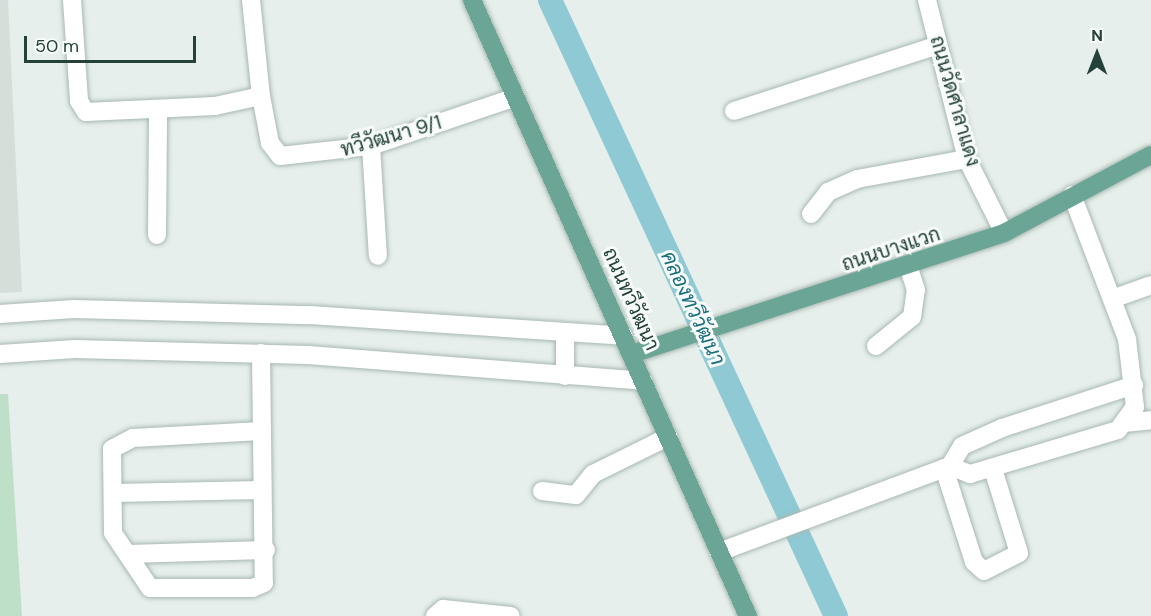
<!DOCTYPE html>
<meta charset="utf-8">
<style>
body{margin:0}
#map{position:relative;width:1151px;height:616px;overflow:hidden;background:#e6efeb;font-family:"DM Sans",Sarabun,sans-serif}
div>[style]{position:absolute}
.built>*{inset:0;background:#d4dfda}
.green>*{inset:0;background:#bfe0c8}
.canal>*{height:24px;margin:-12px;padding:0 12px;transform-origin:12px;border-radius:12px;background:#8ec9d4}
.roads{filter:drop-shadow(0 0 2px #a8b8b2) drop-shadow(0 0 2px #a8b8b2)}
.minor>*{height:18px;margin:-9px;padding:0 9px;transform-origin:9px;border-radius:9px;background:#fff}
.major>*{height:18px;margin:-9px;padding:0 9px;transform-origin:9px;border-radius:9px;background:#6aa596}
span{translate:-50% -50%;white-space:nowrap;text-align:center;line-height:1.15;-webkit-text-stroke:6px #f7fbf9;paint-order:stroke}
.street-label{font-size:20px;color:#24423a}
.water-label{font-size:21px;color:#1c6f80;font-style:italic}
.north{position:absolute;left:1067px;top:24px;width:60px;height:60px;-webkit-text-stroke:4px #f7fbf9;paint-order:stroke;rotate:0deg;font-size:16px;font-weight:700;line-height:24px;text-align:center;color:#24423a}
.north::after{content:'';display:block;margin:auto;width:21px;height:27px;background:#24423a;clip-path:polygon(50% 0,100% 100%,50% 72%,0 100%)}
.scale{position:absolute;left:24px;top:36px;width:172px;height:27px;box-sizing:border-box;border:3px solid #24423a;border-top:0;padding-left:8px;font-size:18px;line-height:21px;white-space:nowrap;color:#24423a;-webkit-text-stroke:4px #f7fbf9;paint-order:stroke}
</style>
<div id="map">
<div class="built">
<div style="clip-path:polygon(0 0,8px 0,22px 292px,0 293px)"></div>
</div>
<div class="green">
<div style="clip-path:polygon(0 394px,8px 394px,22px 616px,0 616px)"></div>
</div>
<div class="canal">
<div style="left:550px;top:0;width:679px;rotate:65.1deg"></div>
</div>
<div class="roads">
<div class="minor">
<div style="left:72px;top:0;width:101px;rotate:86deg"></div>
<div style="left:79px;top:101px;width:13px;rotate:58deg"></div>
<div style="left:86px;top:112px;width:129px;rotate:-2.7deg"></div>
<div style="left:215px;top:106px;width:47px;rotate:-12.3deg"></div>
<div style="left:251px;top:0;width:97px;rotate:84.1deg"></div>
<div style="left:261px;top:96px;width:48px;rotate:79.2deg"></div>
<div style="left:270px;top:143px;width:16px;rotate:52deg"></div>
<div style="left:280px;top:156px;width:92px;rotate:-6.3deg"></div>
<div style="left:371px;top:146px;width:153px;rotate:-18.7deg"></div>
<div style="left:927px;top:0;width:164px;rotate:75.9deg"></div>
<div style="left:967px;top:159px;width:83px;rotate:63.4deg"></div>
<div style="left:734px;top:111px;width:214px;rotate:-17.9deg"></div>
<div style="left:371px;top:146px;width:110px;rotate:86.4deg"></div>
<div style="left:811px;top:214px;width:28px;rotate:-52deg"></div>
<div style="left:828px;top:192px;width:32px;rotate:-24deg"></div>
<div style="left:857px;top:179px;width:112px;rotate:-10.3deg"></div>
<div style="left:157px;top:235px;width:124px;rotate:-89.5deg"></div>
<div style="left:1112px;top:299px;width:41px;rotate:-19.7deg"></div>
<div style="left:0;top:314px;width:74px;rotate:-3.9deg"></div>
<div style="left:74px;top:309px;width:236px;rotate:1.5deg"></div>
<div style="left:310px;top:315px;width:314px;rotate:3.8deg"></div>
<div style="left:565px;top:333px;width:43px;rotate:90deg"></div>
<div style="left:876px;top:346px;width:46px;rotate:-38.9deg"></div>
<div style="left:912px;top:317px;width:27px;rotate:-82deg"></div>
<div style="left:916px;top:290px;width:23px;rotate:-108deg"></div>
<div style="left:261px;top:353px;width:230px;rotate:89.3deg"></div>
<div style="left:264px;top:583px;width:12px;rotate:156deg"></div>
<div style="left:253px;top:588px;width:103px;rotate:180deg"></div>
<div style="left:150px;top:588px;width:66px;rotate:-123.9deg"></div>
<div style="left:113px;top:533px;width:84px;rotate:-90.7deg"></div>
<div style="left:112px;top:449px;width:24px;rotate:-28deg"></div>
<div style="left:133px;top:438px;width:128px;rotate:-3.1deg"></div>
<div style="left:0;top:354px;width:75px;rotate:-3.8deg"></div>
<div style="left:75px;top:349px;width:233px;rotate:1.5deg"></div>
<div style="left:308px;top:355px;width:336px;rotate:4.4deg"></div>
<div style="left:1124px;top:423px;width:27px;rotate:-6deg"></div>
<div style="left:950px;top:466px;width:23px;rotate:-59deg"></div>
<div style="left:962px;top:446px;width:44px;rotate:-24.2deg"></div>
<div style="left:1002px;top:428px;width:139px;rotate:-18deg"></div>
<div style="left:944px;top:468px;width:99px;rotate:72.3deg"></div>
<div style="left:974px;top:562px;width:13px;rotate:42deg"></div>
<div style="left:984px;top:571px;width:39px;rotate:-27deg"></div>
<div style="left:1019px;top:553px;width:88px;rotate:-107.2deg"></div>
<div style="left:542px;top:491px;width:34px;rotate:7deg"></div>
<div style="left:576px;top:495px;width:27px;rotate:-51deg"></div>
<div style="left:593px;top:474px;width:84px;rotate:-26.3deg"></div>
<div style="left:113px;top:493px;width:149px;rotate:-1.2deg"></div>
<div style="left:719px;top:552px;width:246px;rotate:-20.4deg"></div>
<div style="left:950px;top:466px;width:22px;rotate:22deg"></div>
<div style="left:970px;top:474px;width:154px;rotate:-16.6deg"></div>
<div style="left:1118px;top:430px;width:29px;rotate:-54deg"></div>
<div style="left:1135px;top:407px;width:68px;rotate:-96.7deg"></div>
<div style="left:1127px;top:339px;width:154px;rotate:-110.9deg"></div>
<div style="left:128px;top:554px;width:138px;rotate:-1.7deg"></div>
<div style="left:435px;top:616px;width:11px;rotate:-41deg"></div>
<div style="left:443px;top:609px;width:68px;rotate:5.9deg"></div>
</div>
<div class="major">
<div style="left:472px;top:0;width:675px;rotate:65.87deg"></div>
<div style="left:632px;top:354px;width:391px;rotate:-18deg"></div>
<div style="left:1004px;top:233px;width:166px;rotate:-28deg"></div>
</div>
</div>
<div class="street-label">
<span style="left:955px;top:101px;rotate:74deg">ถนนวัดศาลาแดง</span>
<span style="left:391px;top:136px;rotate:-16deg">ทวีวัฒนา 9/1</span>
<span style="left:891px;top:249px;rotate:-18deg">ถนนบางแวก</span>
<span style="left:631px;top:299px;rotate:66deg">ถนนทวีวัฒนา</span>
</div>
<div class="water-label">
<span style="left:693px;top:308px;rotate:65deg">คลองทวีวัฒนา</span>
</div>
<div class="north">N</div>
<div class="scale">50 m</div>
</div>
